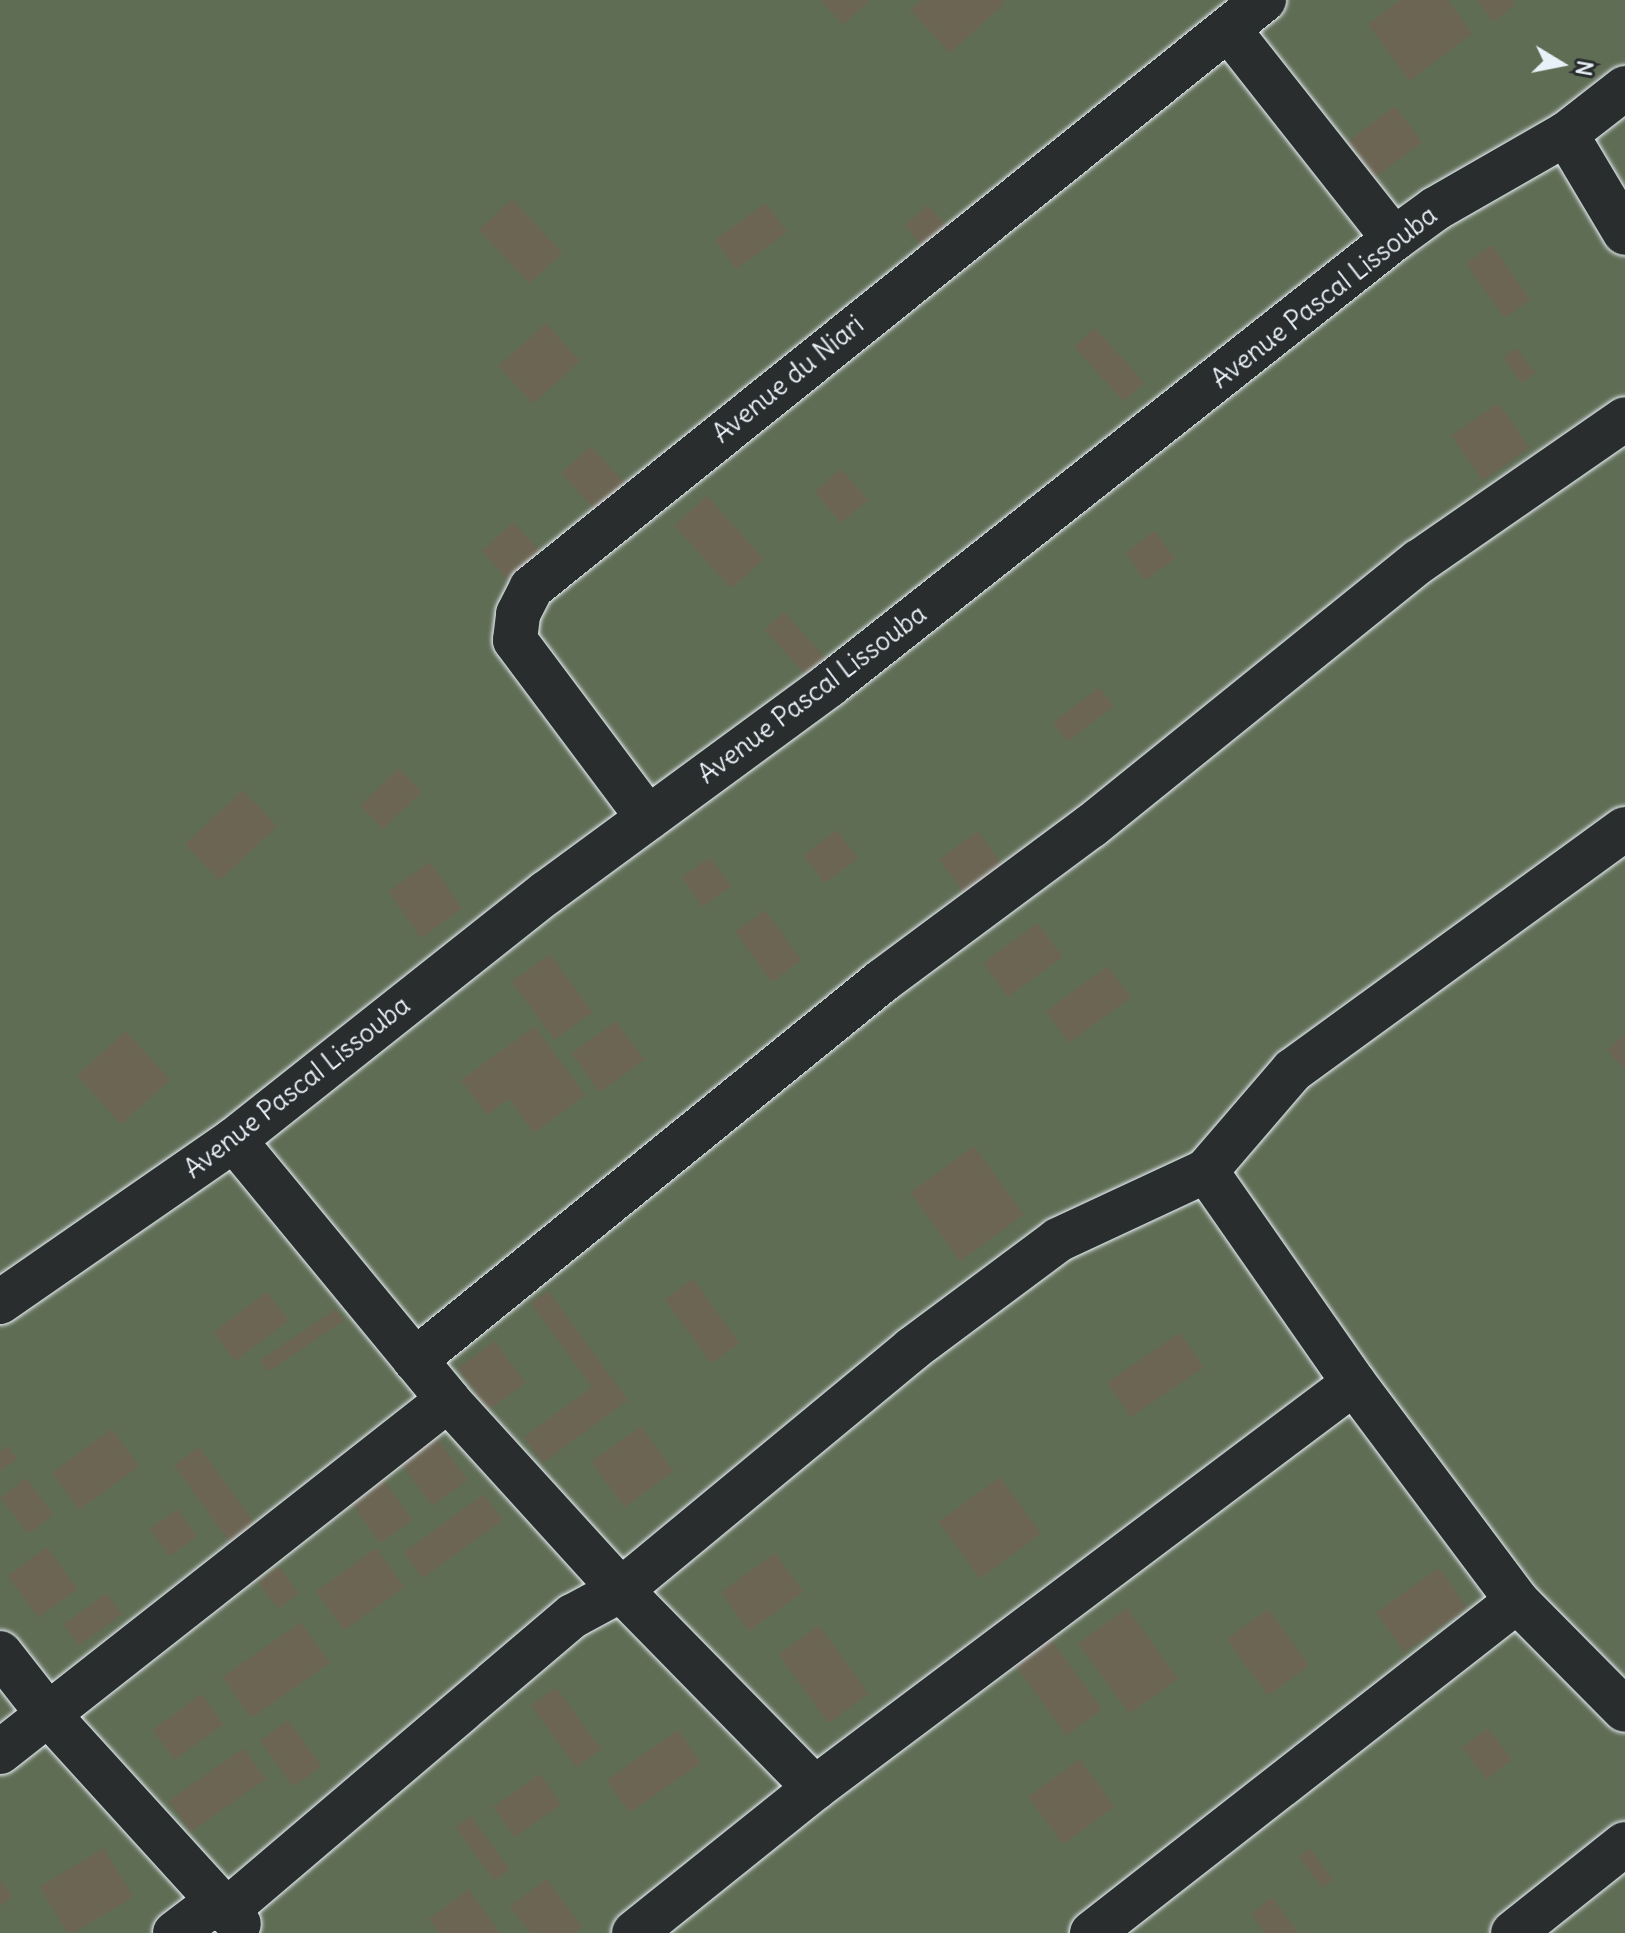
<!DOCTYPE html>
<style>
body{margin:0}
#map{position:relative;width:1625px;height:1933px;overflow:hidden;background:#3e3e39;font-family:Delius,sans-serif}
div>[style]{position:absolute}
.green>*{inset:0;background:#606d55;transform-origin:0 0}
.building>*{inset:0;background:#6c6554;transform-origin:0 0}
.roads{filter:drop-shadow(0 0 2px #e8f1f8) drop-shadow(0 0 2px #e8f1f8)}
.street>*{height:44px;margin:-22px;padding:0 22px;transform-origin:22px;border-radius:22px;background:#2a2d2e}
span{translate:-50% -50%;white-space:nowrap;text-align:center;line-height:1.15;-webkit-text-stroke:7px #2a2d2e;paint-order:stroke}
.street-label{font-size:26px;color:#e8f1f8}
.north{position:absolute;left:1521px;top:24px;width:80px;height:80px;-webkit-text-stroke:6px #2a2d2e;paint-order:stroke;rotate:100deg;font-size:22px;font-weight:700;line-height:32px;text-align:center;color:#e8f1f8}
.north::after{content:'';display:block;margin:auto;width:28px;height:36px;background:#e8f1f8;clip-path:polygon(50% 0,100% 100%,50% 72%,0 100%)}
</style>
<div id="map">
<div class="green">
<div style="left:0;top:0;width:1625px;height:1933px"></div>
</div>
<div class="building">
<div style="clip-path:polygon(821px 0,870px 0,843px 25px)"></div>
<div style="clip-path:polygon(921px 0,1002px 0,1005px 3px,950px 53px,910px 10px)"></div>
<div style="clip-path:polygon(1400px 0,1448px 0,1472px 34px,1409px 81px,1368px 24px)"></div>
<div style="clip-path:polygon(1478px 0,1511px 0,1515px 5px,1493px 22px)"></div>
<div style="left:1395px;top:106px;width:45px;height:59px;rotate:53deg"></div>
<div style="left:512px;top:199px;width:74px;height:45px;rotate:47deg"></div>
<div style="left:766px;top:203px;width:36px;height:63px;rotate:54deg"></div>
<div style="left:928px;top:205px;width:35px;height:31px;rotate:49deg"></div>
<div style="left:1492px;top:245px;width:67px;height:32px;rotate:55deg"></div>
<div style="left:546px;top:323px;width:51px;height:64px;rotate:48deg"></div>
<div style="left:1095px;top:328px;width:74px;height:28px;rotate:48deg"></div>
<div style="left:1517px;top:348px;width:31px;height:17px;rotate:54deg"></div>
<div style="left:1498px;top:403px;width:55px;height:57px;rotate:55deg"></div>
<div style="left:591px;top:446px;width:59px;height:40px;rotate:48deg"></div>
<div style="left:841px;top:469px;width:41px;height:35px;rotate:49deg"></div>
<div style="left:707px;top:496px;width:85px;height:44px;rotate:48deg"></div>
<div style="left:513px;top:522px;width:50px;height:43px;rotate:47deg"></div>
<div style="left:1155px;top:531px;width:34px;height:37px;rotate:54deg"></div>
<div style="left:784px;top:612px;width:74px;height:26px;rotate:48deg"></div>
<div style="left:1099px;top:687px;width:24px;height:58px;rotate:52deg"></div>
<div style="left:399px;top:768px;width:33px;height:54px;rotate:46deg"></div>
<div style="left:243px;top:790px;width:50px;height:79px;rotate:47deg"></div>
<div style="left:837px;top:830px;width:35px;height:42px;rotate:53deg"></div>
<div style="left:978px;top:831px;width:49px;height:48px;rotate:54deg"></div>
<div style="left:710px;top:857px;width:36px;height:35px;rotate:54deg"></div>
<div style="left:430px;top:862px;width:57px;height:51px;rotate:55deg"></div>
<div style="left:765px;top:910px;width:62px;height:37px;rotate:54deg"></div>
<div style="left:1038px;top:923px;width:42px;height:68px;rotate:54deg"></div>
<div style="left:550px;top:954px;width:72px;height:47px;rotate:54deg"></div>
<div style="left:1108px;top:966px;width:39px;height:77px;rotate:54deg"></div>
<div style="left:616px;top:1021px;width:48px;height:55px;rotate:54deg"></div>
<div style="clip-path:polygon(535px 1026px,585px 1095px,534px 1133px,509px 1099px,487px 1115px,461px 1080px)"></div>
<div style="left:126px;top:1031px;width:66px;height:66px;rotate:48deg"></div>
<div style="clip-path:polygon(1625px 1034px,1625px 1070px,1607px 1050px)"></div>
<div style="left:974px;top:1146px;width:85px;height:79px;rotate:54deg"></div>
<div style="left:693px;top:1279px;width:79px;height:35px;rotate:54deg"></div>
<div style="clip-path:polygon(548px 1291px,628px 1400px,543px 1463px,524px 1437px,592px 1387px,531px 1303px)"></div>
<div style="left:267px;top:1292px;width:36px;height:67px;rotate:53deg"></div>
<div style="left:336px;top:1309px;width:14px;height:92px;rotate:56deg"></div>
<div style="left:1180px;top:1333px;width:42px;height:88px;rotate:56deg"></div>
<div style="left:495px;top:1341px;width:52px;height:46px;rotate:54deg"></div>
<div style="left:641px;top:1426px;width:56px;height:61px;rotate:54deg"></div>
<div style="left:112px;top:1429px;width:46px;height:74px;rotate:54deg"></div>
<div style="left:437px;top:1438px;width:52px;height:44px;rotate:54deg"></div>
<div style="clip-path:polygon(8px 1446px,17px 1459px,0 1471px,0 1451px)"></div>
<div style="left:199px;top:1447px;width:100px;height:31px;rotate:54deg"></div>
<div style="left:381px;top:1476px;width:54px;height:40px;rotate:54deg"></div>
<div style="left:1000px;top:1477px;width:70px;height:76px;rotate:54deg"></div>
<div style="left:26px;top:1478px;width:46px;height:32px;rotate:53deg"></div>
<div style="left:484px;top:1494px;width:32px;height:99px;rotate:54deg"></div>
<div style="left:177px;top:1509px;width:34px;height:34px;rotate:54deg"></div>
<div style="left:47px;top:1547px;width:52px;height:49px;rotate:54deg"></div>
<div style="left:376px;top:1548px;width:48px;height:74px;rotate:54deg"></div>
<div style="left:775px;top:1553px;width:48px;height:67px;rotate:54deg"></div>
<div style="left:279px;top:1566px;width:34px;height:26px;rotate:54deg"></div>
<div style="left:1439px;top:1568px;width:49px;height:77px;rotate:55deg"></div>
<div style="left:107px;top:1593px;width:26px;height:54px;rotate:54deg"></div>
<div style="left:1127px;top:1608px;width:87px;height:60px;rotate:54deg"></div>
<div style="left:1268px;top:1609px;width:70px;height:51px;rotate:54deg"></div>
<div style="left:301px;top:1622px;width:50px;height:96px;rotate:55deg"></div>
<div style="left:819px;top:1625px;width:85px;height:50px;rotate:54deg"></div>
<div style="left:1048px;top:1635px;width:92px;height:44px;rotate:54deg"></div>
<div style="left:556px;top:1687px;width:77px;height:31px;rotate:54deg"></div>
<div style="left:202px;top:1694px;width:37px;height:61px;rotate:54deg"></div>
<div style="left:288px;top:1720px;width:57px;height:35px;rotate:54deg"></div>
<div style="left:1488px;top:1728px;width:40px;height:32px;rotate:53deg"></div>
<div style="left:678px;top:1730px;width:40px;height:87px;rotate:55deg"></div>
<div style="left:244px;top:1748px;width:38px;height:92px;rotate:55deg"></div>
<div style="left:1080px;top:1759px;width:59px;height:64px;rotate:54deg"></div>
<div style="left:540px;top:1774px;width:37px;height:57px;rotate:55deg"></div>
<div style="left:471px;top:1816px;width:66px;height:19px;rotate:54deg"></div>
<div style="left:104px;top:1848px;width:57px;height:75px;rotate:59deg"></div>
<div style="left:1310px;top:1848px;width:39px;height:14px;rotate:54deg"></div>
<div style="clip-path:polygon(547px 1879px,582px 1927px,574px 1933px,530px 1933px,510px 1906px)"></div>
<div style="clip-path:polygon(0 1880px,13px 1896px,0 1906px)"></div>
<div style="clip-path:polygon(469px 1889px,500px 1933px,439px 1933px,429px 1919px)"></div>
<div style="clip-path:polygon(1272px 1897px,1298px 1933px,1265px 1933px,1251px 1914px)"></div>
</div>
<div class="roads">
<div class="street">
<div style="left:1229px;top:30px;width:266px;rotate:51.7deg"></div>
<div style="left:1566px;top:134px;width:115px;rotate:59.2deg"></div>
<div style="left:648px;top:818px;width:222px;rotate:-126.8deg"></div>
<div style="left:515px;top:640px;width:26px;rotate:-83deg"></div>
<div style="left:518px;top:614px;width:29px;rotate:-63deg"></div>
<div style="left:531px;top:588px;width:940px;rotate:-38.74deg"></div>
<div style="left:234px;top:1140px;width:337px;rotate:50.5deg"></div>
<div style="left:448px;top:1400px;width:257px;rotate:47.7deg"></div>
<div style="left:621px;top:1590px;width:277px;rotate:45.6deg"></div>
<div style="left:0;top:1302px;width:285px;rotate:-34.7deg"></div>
<div style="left:234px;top:1140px;width:398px;rotate:-38.4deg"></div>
<div style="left:546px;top:893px;width:351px;rotate:-36.3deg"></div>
<div style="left:829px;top:685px;width:720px;rotate:-38.29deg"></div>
<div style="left:1394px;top:239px;width:51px;rotate:-36.2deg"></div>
<div style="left:1435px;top:209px;width:151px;rotate:-29.8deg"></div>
<div style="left:1566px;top:134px;width:75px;rotate:-37.9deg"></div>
<div style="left:415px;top:1360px;width:601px;rotate:-39.06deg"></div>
<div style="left:882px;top:981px;width:260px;rotate:-36.6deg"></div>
<div style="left:1091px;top:826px;width:422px;rotate:-38.9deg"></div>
<div style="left:1420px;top:561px;width:249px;rotate:-34.7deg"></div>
<div style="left:1517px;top:1601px;width:153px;rotate:45.3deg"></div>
<div style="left:0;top:1653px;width:76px;rotate:51.9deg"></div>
<div style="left:47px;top:1713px;width:285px;rotate:47.7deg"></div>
<div style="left:0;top:1752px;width:570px;rotate:-38.16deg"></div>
<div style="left:175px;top:1933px;width:41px;rotate:-37.1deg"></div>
<div style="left:208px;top:1908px;width:19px;rotate:6deg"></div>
<div style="left:227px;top:1910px;width:454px;rotate:-40.4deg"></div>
<div style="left:573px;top:1616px;width:55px;rotate:-28.4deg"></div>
<div style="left:621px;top:1590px;width:378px;rotate:-39.6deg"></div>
<div style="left:912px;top:1349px;width:182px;rotate:-36.7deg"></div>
<div style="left:1058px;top:1240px;width:163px;rotate:-25deg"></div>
<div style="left:1206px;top:1171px;width:133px;rotate:-49.3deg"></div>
<div style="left:1293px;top:1070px;width:410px;rotate:-36deg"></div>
<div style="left:634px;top:1933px;width:232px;rotate:-38.7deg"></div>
<div style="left:815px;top:1788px;width:674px;rotate:-36.92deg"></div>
<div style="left:1092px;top:1933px;width:539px;rotate:-38deg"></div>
<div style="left:1517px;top:1601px;width:272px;rotate:-126.8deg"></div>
<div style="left:1354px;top:1383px;width:259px;rotate:-124.9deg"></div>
<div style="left:1513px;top:1933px;width:143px;rotate:-38.5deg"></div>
</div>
</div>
<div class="street-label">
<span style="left:1324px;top:297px;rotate:-38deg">Avenue Pascal Lissouba</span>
<span style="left:788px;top:379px;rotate:-39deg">Avenue du Niari</span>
<span style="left:812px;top:694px;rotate:-37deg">Avenue Pascal Lissouba</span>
<span style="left:297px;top:1087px;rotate:-38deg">Avenue Pascal Lissouba</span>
</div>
<div class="north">N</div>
</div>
